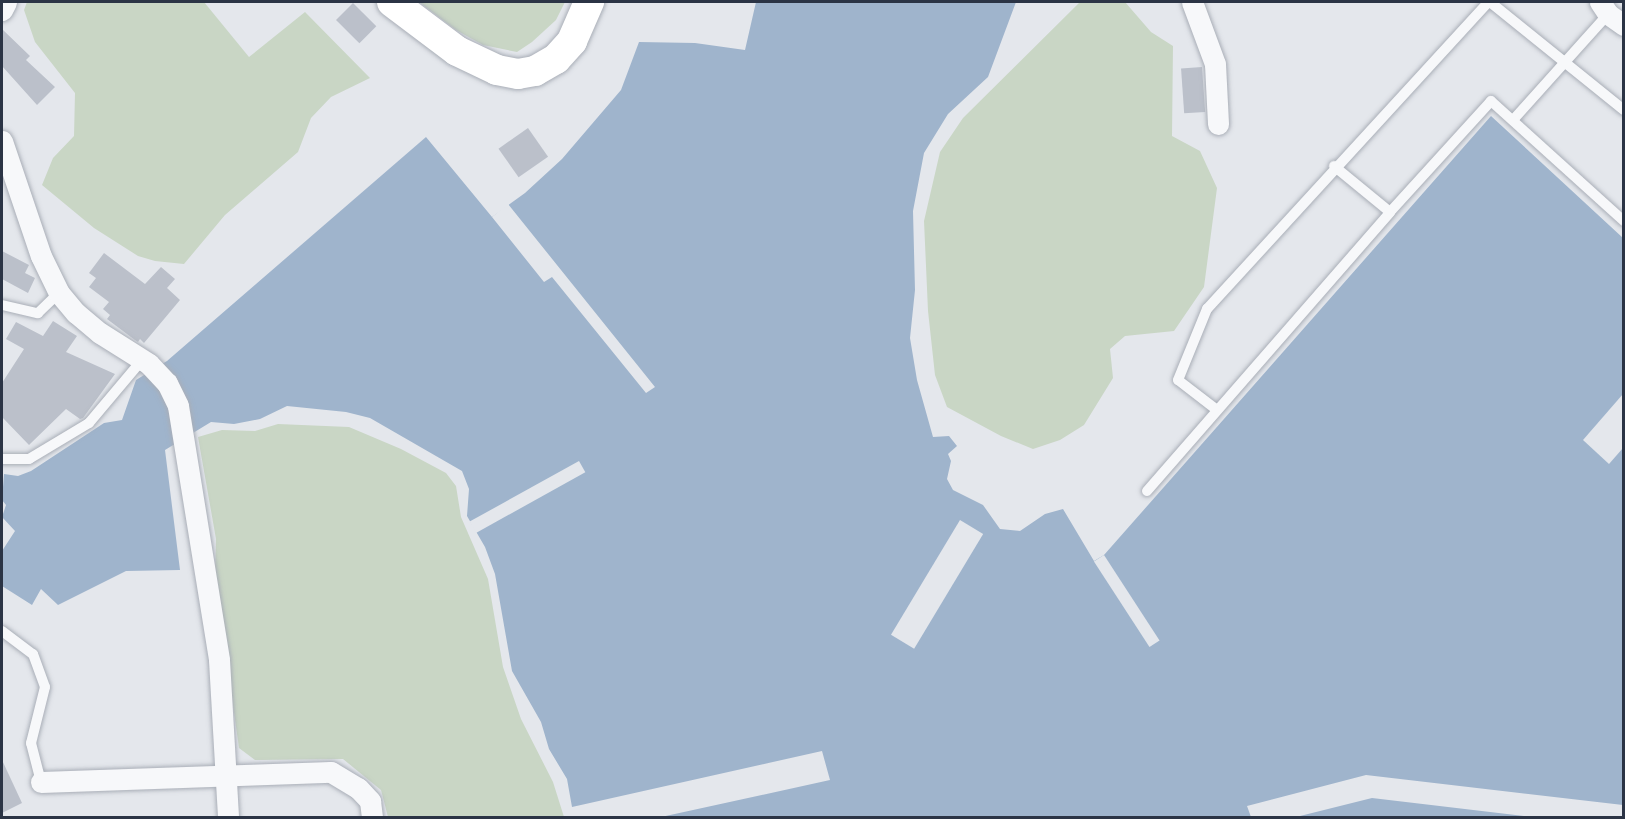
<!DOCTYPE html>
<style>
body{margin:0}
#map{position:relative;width:1625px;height:819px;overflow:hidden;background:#e4e7ec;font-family:"Asap Condensed",sans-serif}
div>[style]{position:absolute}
.green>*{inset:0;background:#c9d6c5}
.water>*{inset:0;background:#9fb4cc}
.pier>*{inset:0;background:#e4e7ec;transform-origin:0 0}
.building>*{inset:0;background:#bbc0ca;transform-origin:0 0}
.roads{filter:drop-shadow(0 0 2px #a9aeb7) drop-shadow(0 0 2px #a9aeb7)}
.lane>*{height:10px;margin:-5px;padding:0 5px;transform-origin:5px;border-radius:5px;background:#f7f8fa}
.street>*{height:21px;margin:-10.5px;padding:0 10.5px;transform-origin:10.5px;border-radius:10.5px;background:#f7f8fa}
.secondary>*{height:30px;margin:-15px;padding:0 15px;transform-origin:15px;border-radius:15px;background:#fff}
span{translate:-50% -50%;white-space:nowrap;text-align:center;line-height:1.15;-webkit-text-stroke:4.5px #f4f6f9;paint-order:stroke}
.frame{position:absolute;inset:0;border:3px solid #2b3445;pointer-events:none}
</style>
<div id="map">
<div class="green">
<div style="clip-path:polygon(27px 2px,204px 2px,249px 57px,305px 12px,370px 78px,331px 97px,311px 118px,298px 152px,225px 215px,184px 264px,155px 261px,138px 256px,94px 228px,42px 185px,53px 158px,74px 136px,75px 93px,35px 42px,24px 10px)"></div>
<div style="clip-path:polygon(419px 2px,565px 2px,556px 20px,532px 42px,517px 52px,483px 45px,456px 30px)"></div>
<div style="clip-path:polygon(1080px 2px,1125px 2px,1151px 32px,1173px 46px,1172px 136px,1200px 151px,1217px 188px,1204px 287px,1174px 331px,1125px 336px,1110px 349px,1113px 378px,1084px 425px,1060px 440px,1033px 449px,1001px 436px,947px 407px,935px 375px,928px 311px,924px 221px,940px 152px,963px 118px)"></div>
<div style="clip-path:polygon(278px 424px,349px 427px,401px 449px,446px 473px,456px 486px,461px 517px,488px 579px,503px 667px,521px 719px,553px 782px,564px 817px,388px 817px,381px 790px,343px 759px,255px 760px,239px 748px,215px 576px,216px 539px,198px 437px,222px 430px,255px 431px)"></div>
</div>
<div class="water">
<div style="clip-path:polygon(756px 2px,1016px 2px,988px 77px,948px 114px,924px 153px,913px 211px,915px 290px,910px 338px,917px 380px,933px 437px,949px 436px,957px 446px,948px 454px,951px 461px,947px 479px,953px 490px,983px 505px,1000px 529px,1020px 531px,1045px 514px,1063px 509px,1094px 561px,1104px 555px,1491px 116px,1623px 238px,1623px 805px,1366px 775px,1247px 806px,1251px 817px,661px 817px,830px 780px,822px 751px,572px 807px,567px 779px,549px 749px,541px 722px,512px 671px,495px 574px,485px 547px,467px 516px,469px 489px,462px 471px,370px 418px,346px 412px,287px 406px,260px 419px,234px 424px,211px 422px,165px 450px,180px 570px,126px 571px,58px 605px,41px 589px,32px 605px,2px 586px,2px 551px,15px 531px,2px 517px,6px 505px,2px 500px,4px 474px,18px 476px,31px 471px,104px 423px,122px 420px,136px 380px,167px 361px,426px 137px,492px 217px,525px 193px,562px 159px,621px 90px,639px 42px,695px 43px,745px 50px)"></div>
<div style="clip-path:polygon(1372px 798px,1533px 817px,1296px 817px)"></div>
</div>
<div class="pier">
<div style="clip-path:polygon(508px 204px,655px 387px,646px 393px,552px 277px,544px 282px,492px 217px)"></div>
<div style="clip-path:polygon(1623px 394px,1623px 448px,1609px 464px,1583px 440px)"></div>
<div style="left:579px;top:461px;width:13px;height:125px;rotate:61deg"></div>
<div style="left:960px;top:520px;width:27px;height:134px;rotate:31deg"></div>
<div style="left:1104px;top:555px;width:102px;height:12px;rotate:57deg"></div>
</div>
<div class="building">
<div style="left:353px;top:3px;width:33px;height:24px;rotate:45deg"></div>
<div style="clip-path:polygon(2px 29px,30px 56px,26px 60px,55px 87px,37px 105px,2px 66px)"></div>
<div style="left:1202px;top:67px;width:45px;height:21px;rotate:86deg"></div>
<div style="left:528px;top:128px;width:35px;height:36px;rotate:55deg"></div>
<div style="clip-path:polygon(2px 251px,29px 265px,25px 273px,35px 278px,28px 293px,2px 279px)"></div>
<div style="clip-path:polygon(104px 253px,145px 284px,161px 267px,175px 279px,167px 288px,180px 300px,144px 343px,140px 339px,138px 342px,135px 340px,107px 319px,110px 315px,103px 309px,109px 302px,89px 287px,96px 278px,89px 273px)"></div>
<div style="clip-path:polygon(53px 321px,77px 336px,66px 352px,115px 374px,83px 418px,80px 419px,66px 409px,29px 445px,2px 417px,2px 383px,24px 349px,6px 339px,16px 322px,43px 336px)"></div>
<div style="clip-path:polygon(2px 760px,22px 803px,2px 813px)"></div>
</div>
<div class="roads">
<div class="lane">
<div style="left:1490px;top:2px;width:172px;rotate:38.9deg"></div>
<div style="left:1513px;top:120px;width:142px;rotate:-48.1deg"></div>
<div style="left:1334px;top:166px;width:72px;rotate:39.4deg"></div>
<div style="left:2px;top:305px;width:37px;rotate:13deg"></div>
<div style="left:38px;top:313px;width:29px;rotate:-44deg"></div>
<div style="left:1217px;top:410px;width:49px;rotate:-142.4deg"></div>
<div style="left:1178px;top:380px;width:77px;rotate:-67.8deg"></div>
<div style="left:1207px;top:309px;width:416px;rotate:-47.5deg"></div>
<div style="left:2px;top:459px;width:27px"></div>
<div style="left:29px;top:459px;width:70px;rotate:-31deg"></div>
<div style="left:89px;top:423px;width:82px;rotate:-49.9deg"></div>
<div style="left:1147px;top:491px;width:370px;rotate:-48.9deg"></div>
<div style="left:1390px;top:212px;width:150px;rotate:-47.7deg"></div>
<div style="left:1491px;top:101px;width:179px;rotate:42.1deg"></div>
<div style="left:2px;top:631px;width:39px;rotate:37deg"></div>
<div style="left:33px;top:654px;width:35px;rotate:70deg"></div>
<div style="left:45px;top:687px;width:58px;rotate:104deg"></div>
<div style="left:31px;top:743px;width:40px;rotate:75.6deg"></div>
</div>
<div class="street">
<div style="left:1192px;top:2px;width:66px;rotate:69.6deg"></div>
<div style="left:1215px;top:64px;width:60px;rotate:87.1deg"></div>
<div style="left:1600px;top:2px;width:14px;rotate:56deg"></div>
<div style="left:1608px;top:14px;width:19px;rotate:35deg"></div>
<div style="left:2px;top:10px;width:9px;rotate:-63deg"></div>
<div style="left:2px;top:141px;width:121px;rotate:71.3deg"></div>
<div style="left:41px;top:256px;width:41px;rotate:64.1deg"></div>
<div style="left:59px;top:293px;width:26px;rotate:50deg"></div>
<div style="left:76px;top:313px;width:31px;rotate:40deg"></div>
<div style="left:100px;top:333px;width:58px;rotate:32.3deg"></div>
<div style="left:149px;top:364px;width:26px;rotate:47deg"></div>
<div style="left:167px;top:383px;width:25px;rotate:64deg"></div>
<div style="left:178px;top:406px;width:257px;rotate:80.8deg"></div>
<div style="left:219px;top:660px;width:158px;rotate:86.7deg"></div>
<div style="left:41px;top:782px;width:290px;rotate:-2deg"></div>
<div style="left:331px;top:772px;width:31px;rotate:31deg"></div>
<div style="left:358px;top:788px;width:18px;rotate:47deg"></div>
<div style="left:370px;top:801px;width:17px;rotate:83deg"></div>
</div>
<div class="secondary">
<div style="left:392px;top:2px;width:81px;rotate:37deg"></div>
<div style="left:457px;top:51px;width:44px;rotate:25.4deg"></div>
<div style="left:497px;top:70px;width:21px;rotate:11deg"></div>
<div style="left:518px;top:74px;width:17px;rotate:-10deg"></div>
<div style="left:535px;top:71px;width:24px;rotate:-30deg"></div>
<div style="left:556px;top:59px;width:24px;rotate:-48deg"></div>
<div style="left:572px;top:41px;width:43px;rotate:-66.4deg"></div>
</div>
</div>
<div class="frame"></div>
</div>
